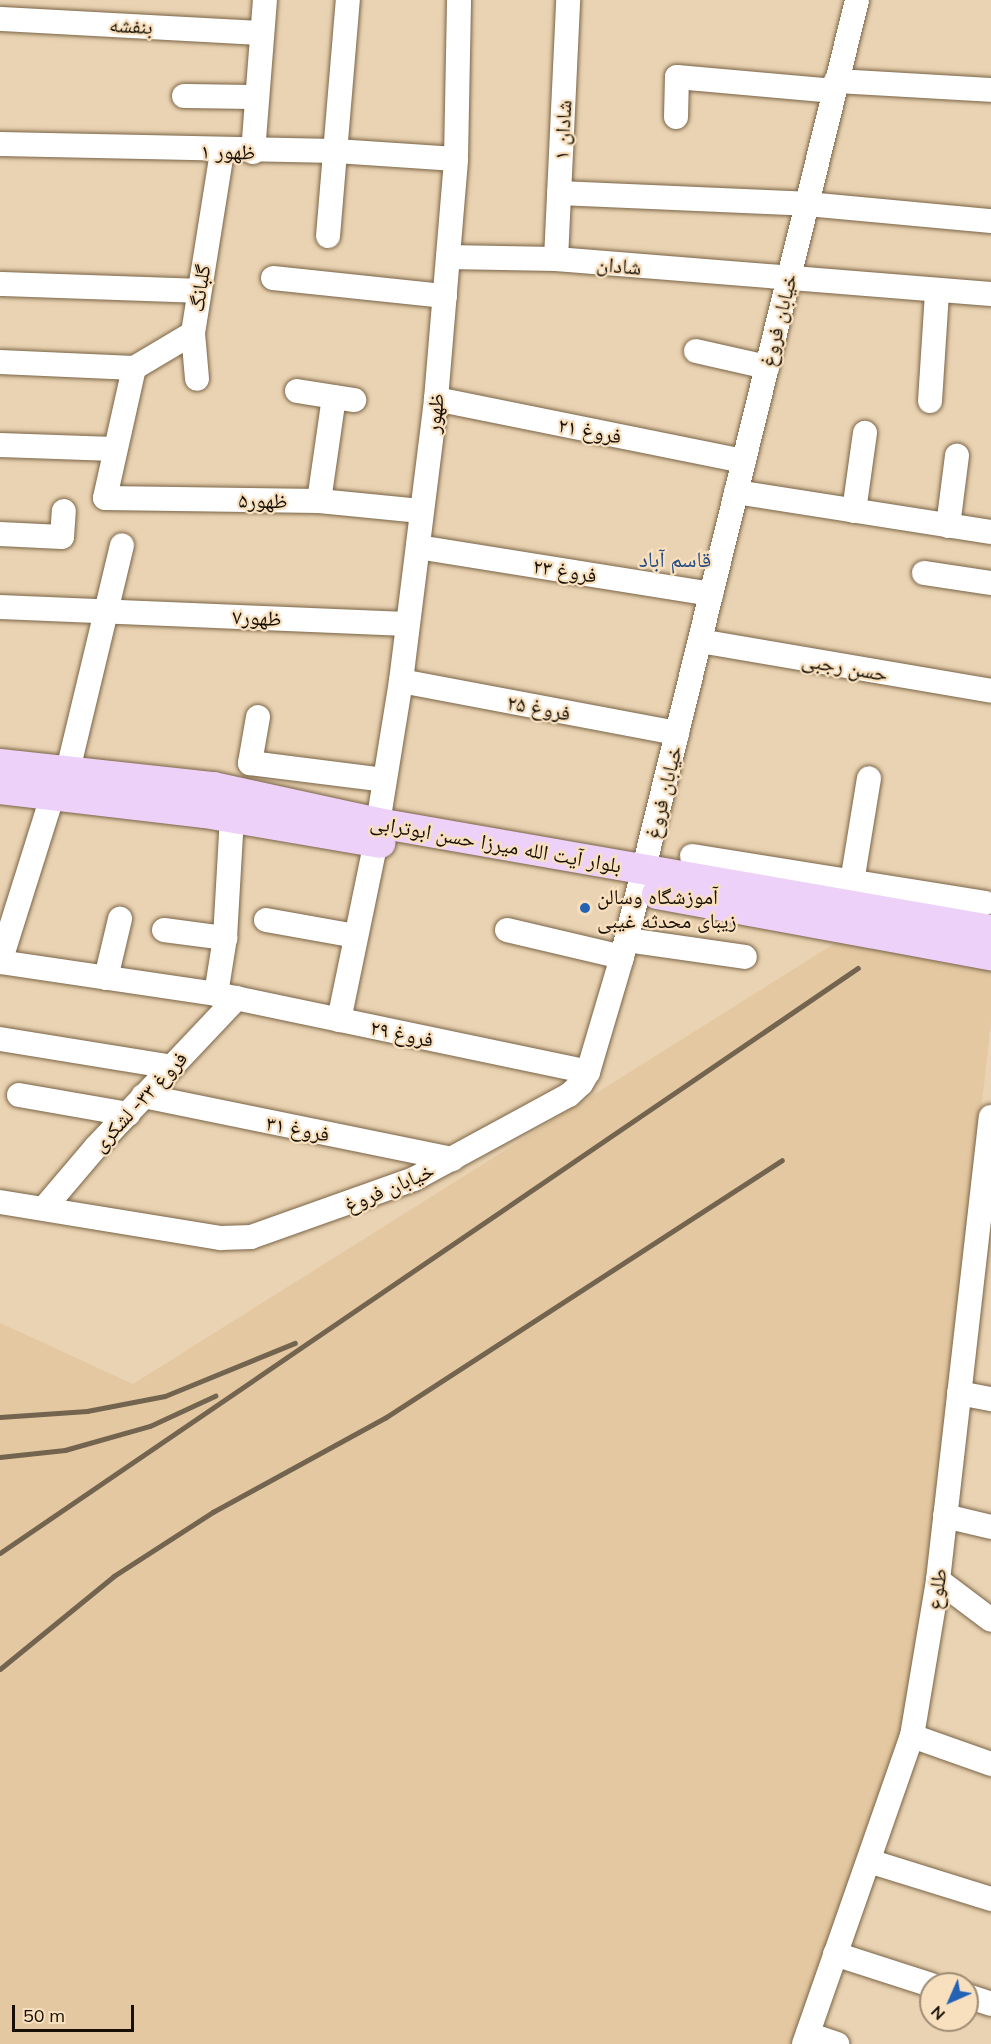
<!DOCTYPE html>
<meta charset="utf-8">
<style>
body{margin:0}
#map{position:relative;width:991px;height:2044px;overflow:hidden;background:#ead3b2;font-family:Mulish,"Noto Naskh Arabic",sans-serif}
div>[style]{position:absolute}
.built>*{inset:0;background:#e4c8a1}
.roads{filter:drop-shadow(0 0 2px #796447) drop-shadow(0 0 2px #796447)}
.minor>*{height:24px;margin:-12px;padding:0 12px;transform-origin:12px;border-radius:12px;background:#fff}
.major>*{height:30px;margin:-15px;padding:0 15px;transform-origin:15px;border-radius:15px;background:#edd1f8}
.rail>*{height:4.5px;margin:-2.25px;padding:0 2.25px;transform-origin:2.25px;border-radius:2.25px;background:#73644f}
.dots>*{width:16px;height:16px;translate:-50% -50%;box-sizing:border-box;border:3px solid #f8e0bf;border-radius:50%}
span{translate:-50% -50%;white-space:nowrap;text-align:center;line-height:1.15;-webkit-text-stroke:4.5px #f8e0bf;paint-order:stroke}
.street-label{font-size:21px;color:#170f04}
.poi-label{font-size:21px;color:#170f04}
.left{translate:0 -50%;text-align:left}
.neighbourhood-label{font-size:22px;color:#254c82}
.north{position:absolute;left:919px;top:1972px;width:60px;height:60px;box-sizing:border-box;background:#f8e0bf;border:2px solid #9e8c74;border-radius:50%;rotate:225deg;font-size:16px;font-weight:700;line-height:24px;text-align:center;color:#170f04}
.north::after{content:'';display:block;margin:auto;width:21px;height:27px;background:#2462b4;clip-path:polygon(50% 0,100% 100%,50% 72%,0 100%)}
.scale{position:absolute;left:12px;top:2005px;width:122px;height:27px;box-sizing:border-box;border:3px solid #170f04;border-top:0;padding-left:8px;font-size:18px;line-height:21px;white-space:nowrap;color:#170f04;-webkit-text-stroke:4px #f8e0bf;paint-order:stroke}
</style>
<div id="map">
<div class="built">
<div style="clip-path:polygon(837px 942px,991px 971px,991px 1022px,918px 1674px,892px 1778px,790px 2044px,0 2044px,0 1323px,133px 1384px)"></div>
</div>
<div class="roads">
<div class="minor">
<div style="left:0;top:19px;width:262px;rotate:3.1deg"></div>
<div style="left:836px;top:81px;width:155px;rotate:3.3deg"></div>
<div style="left:184px;top:96px;width:71px;rotate:0.8deg"></div>
<div style="left:676px;top:117px;width:40px;rotate:-88.6deg"></div>
<div style="left:677px;top:77px;width:158px;rotate:5.1deg"></div>
<div style="left:0;top:144px;width:336px;rotate:1.2deg"></div>
<div style="left:336px;top:151px;width:120px;rotate:3.8deg"></div>
<div style="left:222px;top:152px;width:183px;rotate:99.1deg"></div>
<div style="left:193px;top:333px;width:69px;rotate:149.3deg"></div>
<div style="left:134px;top:368px;width:133px;rotate:102.6deg"></div>
<div style="left:105px;top:498px;width:214px;rotate:0.8deg"></div>
<div style="left:319px;top:501px;width:102px;rotate:5.6deg"></div>
<div style="left:253px;top:152px;width:152px;rotate:-85.5deg"></div>
<div style="left:559px;top:193px;width:248px;rotate:2.5deg"></div>
<div style="left:807px;top:204px;width:185px;rotate:5.3deg"></div>
<div style="left:328px;top:236px;width:237px;rotate:-85.2deg"></div>
<div style="left:448px;top:257px;width:108px;rotate:1.1deg"></div>
<div style="left:556px;top:259px;width:436px;rotate:4.6deg"></div>
<div style="left:556px;top:259px;width:259px;rotate:-87.3deg"></div>
<div style="left:273px;top:278px;width:173px;rotate:6deg"></div>
<div style="left:0;top:284px;width:198px;rotate:2deg"></div>
<div style="left:193px;top:333px;width:46px;rotate:85deg"></div>
<div style="left:696px;top:351px;width:73px;rotate:12.7deg"></div>
<div style="left:0;top:362px;width:134px;rotate:2.6deg"></div>
<div style="left:297px;top:391px;width:58px;rotate:9deg"></div>
<div style="left:436px;top:399px;width:314px;rotate:11.4deg"></div>
<div style="left:930px;top:401px;width:108px;rotate:-86.3deg"></div>
<div style="left:0;top:445px;width:114px;rotate:2deg"></div>
<div style="left:736px;top:492px;width:258px;rotate:8.9deg"></div>
<div style="left:319px;top:501px;width:105px;rotate:-81.8deg"></div>
<div style="left:854px;top:511px;width:79px;rotate:-82deg"></div>
<div style="left:948px;top:526px;width:71px;rotate:-82.7deg"></div>
<div style="left:0;top:534px;width:62px;rotate:2.8deg"></div>
<div style="left:62px;top:537px;width:26px;rotate:-86deg"></div>
<div style="left:418px;top:547px;width:297px;rotate:9.1deg"></div>
<div style="left:924px;top:573px;width:68px;rotate:8.5deg"></div>
<div style="left:0;top:607px;width:407px;rotate:2.4deg"></div>
<div style="left:700px;top:641px;width:295px;rotate:9.7deg"></div>
<div style="left:401px;top:681px;width:281px;rotate:10.7deg"></div>
<div style="left:258px;top:717px;width:47px;rotate:99.9deg"></div>
<div style="left:250px;top:763px;width:135px;rotate:7.2deg"></div>
<div style="left:68px;top:770px;width:231px;rotate:-76.5deg"></div>
<div style="left:378px;top:823px;width:144px;rotate:-80.8deg"></div>
<div style="left:401px;top:681px;width:284px;rotate:-82.9deg"></div>
<div style="left:436px;top:399px;width:241px;rotate:-85.2deg"></div>
<div style="left:456px;top:159px;width:159px;rotate:-88.9deg"></div>
<div style="left:692px;top:856px;width:297px;rotate:9.1deg"></div>
<div style="left:852px;top:882px;width:105px;rotate:-80.7deg"></div>
<div style="left:266px;top:920px;width:91px;rotate:10.1deg"></div>
<div style="left:164px;top:930px;width:62px;rotate:7.5deg"></div>
<div style="left:507px;top:930px;width:118px;rotate:13.2deg"></div>
<div style="left:627px;top:940px;width:119px;rotate:8.2deg"></div>
<div style="left:0;top:962px;width:218px;rotate:8.4deg"></div>
<div style="left:216px;top:994px;width:380px;rotate:11.8deg"></div>
<div style="left:0;top:962px;width:176px;rotate:-72.5deg"></div>
<div style="left:106px;top:978px;width:61px;rotate:-76.7deg"></div>
<div style="left:216px;top:994px;width:57px;rotate:-80.9deg"></div>
<div style="left:225px;top:938px;width:120px;rotate:-86.7deg"></div>
<div style="left:339px;top:1020px;width:182px;rotate:-78.3deg"></div>
<div style="left:0;top:1039px;width:174px;rotate:9.2deg"></div>
<div style="left:19px;top:1095px;width:111px;rotate:9.9deg"></div>
<div style="left:143px;top:1096px;width:316px;rotate:11.5deg"></div>
<div style="left:0;top:1202px;width:224px;rotate:9.3deg"></div>
<div style="left:221px;top:1238px;width:30px;rotate:-2deg"></div>
<div style="left:251px;top:1237px;width:173px;rotate:-19.6deg"></div>
<div style="left:414px;top:1179px;width:176px;rotate:-28.5deg"></div>
<div style="left:569px;top:1095px;width:16px;rotate:-43deg"></div>
<div style="left:581px;top:1084px;width:14px;rotate:-60deg"></div>
<div style="left:588px;top:1072px;width:120px;rotate:-73.5deg"></div>
<div style="left:622px;top:957px;width:985px;rotate:-76.2deg"></div>
<div style="left:45px;top:1207px;width:79px;rotate:-49.6deg"></div>
<div style="left:96px;top:1147px;width:205px;rotate:-46.6deg"></div>
<div style="left:959px;top:1393px;width:33px;rotate:11deg"></div>
<div style="left:945px;top:1516px;width:47px;rotate:13.4deg"></div>
<div style="left:938px;top:1580px;width:66px;rotate:37deg"></div>
<div style="left:912px;top:1736px;width:84px;rotate:19.5deg"></div>
<div style="left:869px;top:1861px;width:128px;rotate:17.3deg"></div>
<div style="left:835px;top:1954px;width:101px;rotate:17.9deg"></div>
<div style="left:967px;top:1996px;width:25px;rotate:18deg"></div>
<div style="left:808px;top:2034px;width:31px;rotate:19deg"></div>
<div style="left:804px;top:2044px;width:326px;rotate:-70.7deg"></div>
<div style="left:912px;top:1736px;width:158px;rotate:-80.5deg"></div>
<div style="left:938px;top:1580px;width:466px;rotate:-83.5deg"></div>
</div>
<div class="major">
<div style="left:0;top:764px;width:214px;rotate:6.2deg"></div>
<div style="left:213px;top:787px;width:169px;rotate:12.3deg"></div>
<div style="left:378px;top:823px;width:622px;rotate:9.9deg"></div>
<div style="left:0;top:789px;width:206px;rotate:6.7deg"></div>
<div style="left:205px;top:813px;width:178px;rotate:9.7deg"></div>
<div style="left:657px;top:894px;width:340px;rotate:10.4deg"></div>
</div>
</div>
<div class="rail">
<div style="left:0;top:1417px;width:87px;rotate:-3.9deg"></div>
<div style="left:87px;top:1411px;width:79px;rotate:-10.9deg"></div>
<div style="left:165px;top:1396px;width:140px;rotate:-22.2deg"></div>
<div style="left:0;top:1457px;width:65px;rotate:-6.1deg"></div>
<div style="left:65px;top:1450px;width:88px;rotate:-15.8deg"></div>
<div style="left:150px;top:1426px;width:72px;rotate:-24.8deg"></div>
<div style="left:0;top:1553px;width:1038px;rotate:-34.29deg"></div>
<div style="left:0;top:1669px;width:147px;rotate:-39.2deg"></div>
<div style="left:114px;top:1576px;width:118px;rotate:-32.9deg"></div>
<div style="left:213px;top:1512px;width:196px;rotate:-28.7deg"></div>
<div style="left:385px;top:1418px;width:473px;rotate:-33deg"></div>
</div>
<div class="dots">
<div style="left:585px;top:908px;background:#2462b4"></div>
</div>
<div class="street-label">
<span style="left:131px;top:25px;rotate:3deg">بنفشه</span>
<span style="left:562px;top:130px;rotate:-87deg">شادان ۱</span>
<span style="left:228px;top:151px;rotate:1deg">ظهور ۱</span>
<span style="left:619px;top:265px;rotate:5deg">شادان</span>
<span style="left:199px;top:288px;rotate:-81deg">گلبانگ</span>
<span style="left:778px;top:320px;rotate:-76deg">خیابان فروغ</span>
<span style="left:434px;top:413px;rotate:-83deg">ظهور</span>
<span style="left:590px;top:430px;rotate:11deg">فروغ ۲۱</span>
<span style="left:263px;top:500px;rotate:1deg">ظهور۵</span>
<span style="left:565px;top:570px;rotate:9deg">فروغ ۲۳</span>
<span style="left:257px;top:617px;rotate:3deg">ظهور۷</span>
<span style="left:845px;top:666px;rotate:10deg">حسن رجبی</span>
<span style="left:539px;top:707px;rotate:11deg">فروغ ۲۵</span>
<span style="left:663px;top:792px;rotate:-76deg">خیابان فروغ</span>
<span style="left:496px;top:843px;rotate:10deg">بلوار آیت الله میرزا حسن ابوترابی</span>
<span style="left:402px;top:1033px;rotate:12deg">فروغ ۲۹</span>
<span style="left:139px;top:1101px;rotate:-47deg">فروغ ۳۳- لشکری</span>
<span style="left:298px;top:1128px;rotate:11deg">فروغ ۳۱</span>
<span style="left:389px;top:1187px;rotate:-23deg">خیابان فروغ</span>
<span style="left:936px;top:1589px;rotate:-82deg">طلوع</span>
</div>
<div class="poi-label">
<span class="left" style="left:597px;top:908px">آموزشگاه وسالن<br>زیبای محدثه غیبی</span>
</div>
<div class="neighbourhood-label">
<span style="left:675px;top:560px">قاسم آباد</span>
</div>
<div class="north">N</div>
<div class="scale">50 m</div>
</div>
